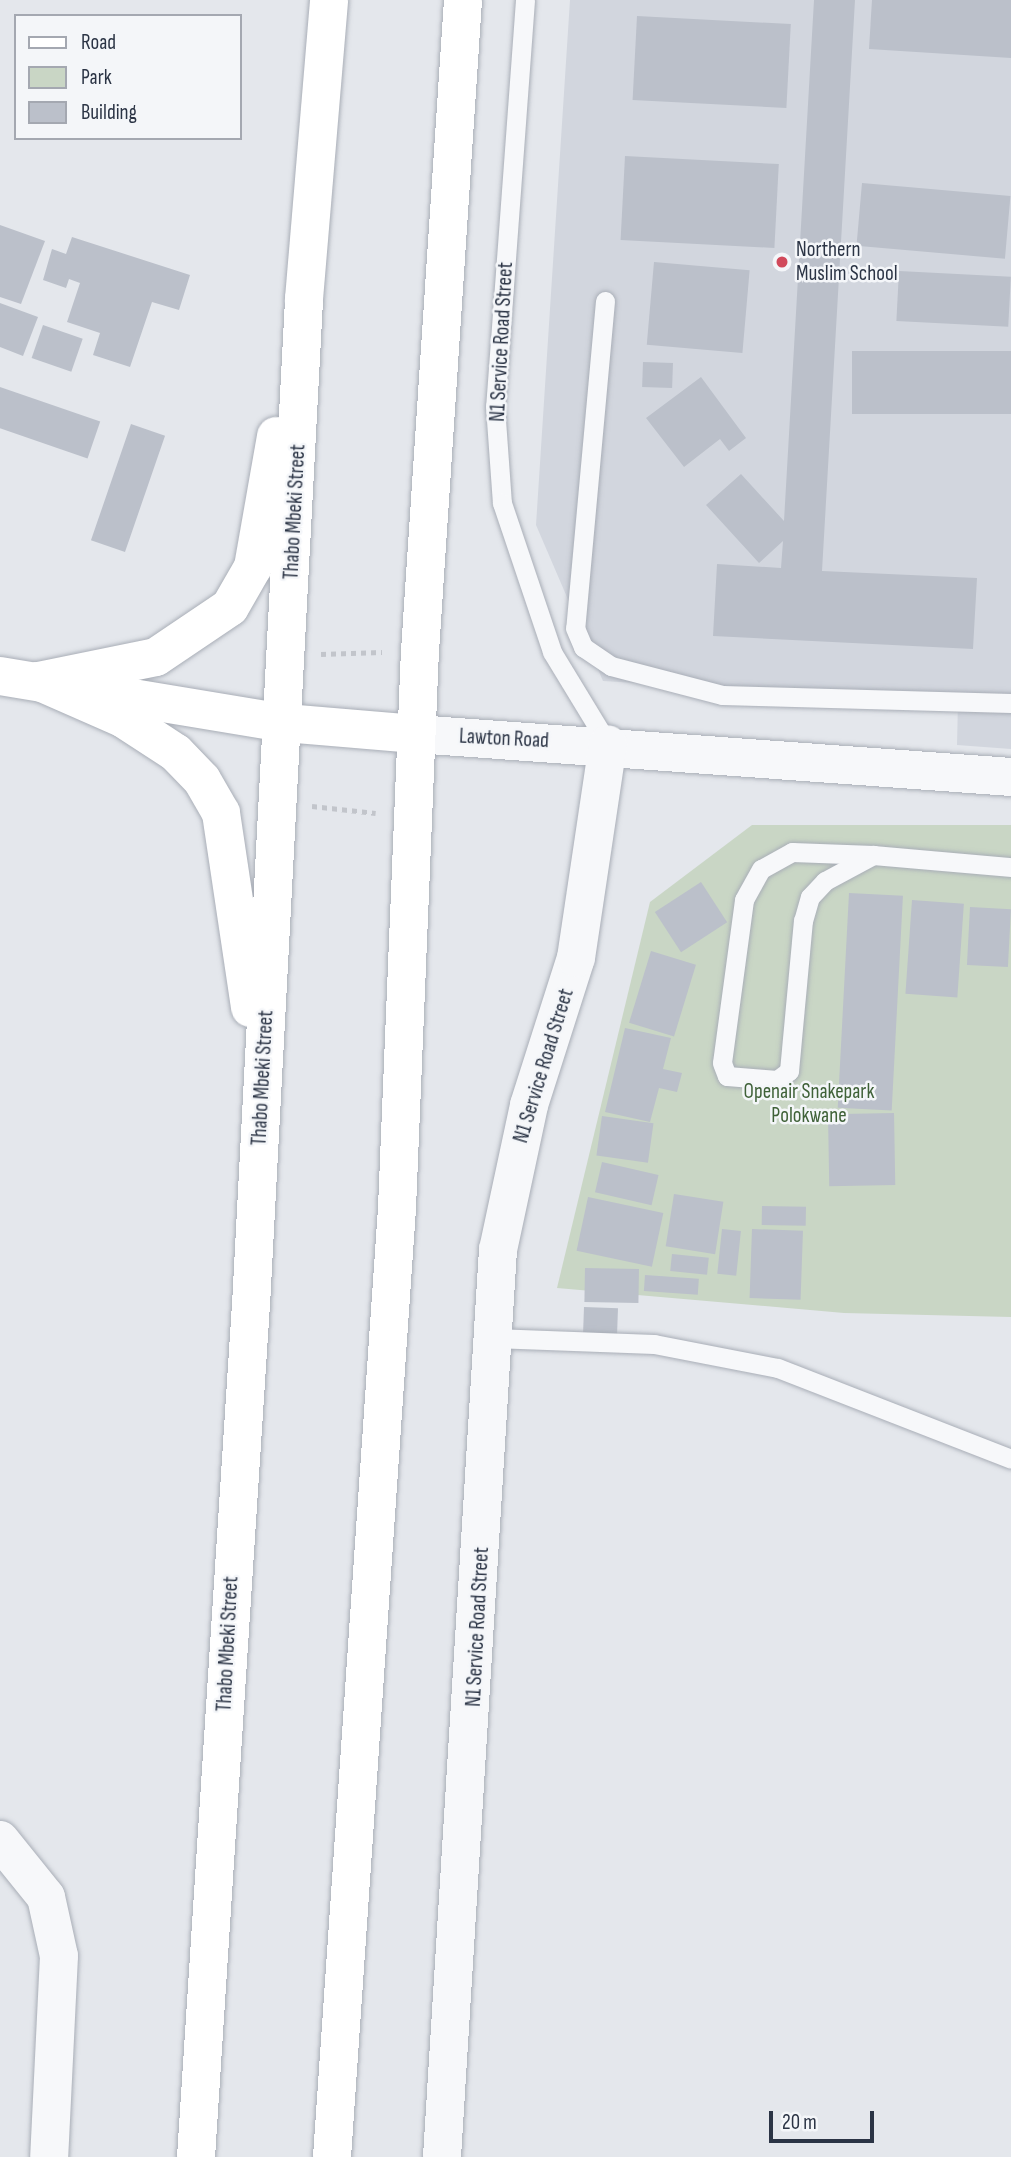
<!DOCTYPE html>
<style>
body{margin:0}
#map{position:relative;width:1011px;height:2157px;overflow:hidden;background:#e4e7ec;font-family:"Sofia Sans Condensed",sans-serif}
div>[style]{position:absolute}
.built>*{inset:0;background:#d2d6de}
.green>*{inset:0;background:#c9d6c5}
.building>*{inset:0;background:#bbc0ca;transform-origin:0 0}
.path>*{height:4.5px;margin-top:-2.25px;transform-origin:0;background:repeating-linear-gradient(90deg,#c2c5cb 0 5px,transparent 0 10px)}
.roads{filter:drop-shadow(0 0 2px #a9aeb7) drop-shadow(0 0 2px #a9aeb7)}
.lane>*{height:19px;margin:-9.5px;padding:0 9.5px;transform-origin:9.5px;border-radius:9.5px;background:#f7f8fa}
.street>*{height:38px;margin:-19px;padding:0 19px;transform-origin:19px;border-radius:19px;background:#f7f8fa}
.secondary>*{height:38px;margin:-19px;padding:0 19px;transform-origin:19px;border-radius:19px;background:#fff}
.primary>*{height:38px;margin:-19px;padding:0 19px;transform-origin:19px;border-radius:19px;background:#fff}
.dots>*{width:19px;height:19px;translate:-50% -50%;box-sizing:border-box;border:4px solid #f4f6f9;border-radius:50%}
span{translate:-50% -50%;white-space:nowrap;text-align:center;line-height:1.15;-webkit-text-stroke:5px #f4f6f9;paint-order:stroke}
.poi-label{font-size:21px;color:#2b3445}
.left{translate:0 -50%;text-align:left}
.street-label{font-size:21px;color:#2b3445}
.park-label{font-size:21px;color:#3f6138}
.legend{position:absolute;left:14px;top:14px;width:228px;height:126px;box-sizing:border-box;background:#f4f6f9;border:2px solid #a4a8b1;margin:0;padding:9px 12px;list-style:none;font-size:21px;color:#2b3445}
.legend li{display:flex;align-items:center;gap:14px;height:35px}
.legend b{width:35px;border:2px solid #a4a8b1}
.scale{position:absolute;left:769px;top:2111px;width:105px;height:32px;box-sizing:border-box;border:4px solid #2b3445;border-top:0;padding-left:9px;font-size:21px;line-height:24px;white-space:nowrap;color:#2b3445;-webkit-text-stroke:5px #f4f6f9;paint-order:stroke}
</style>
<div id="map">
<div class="built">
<div style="clip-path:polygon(570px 0,1011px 0,1011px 749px,957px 745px,958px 702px,603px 681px,536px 525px)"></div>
</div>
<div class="green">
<div style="clip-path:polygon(752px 825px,1011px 825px,1011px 1317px,844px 1313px,557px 1288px,650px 902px)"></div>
</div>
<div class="building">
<div style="clip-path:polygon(814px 0,855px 0,822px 571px,977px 578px,973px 649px,713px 636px,717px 564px,781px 568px,783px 541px,759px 563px,706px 505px,741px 474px,784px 521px)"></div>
<div style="clip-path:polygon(872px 0,1011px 0,1011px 58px,869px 49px)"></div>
<div style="left:637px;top:16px;width:154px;height:84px;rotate:3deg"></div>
<div style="left:625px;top:156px;width:154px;height:84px;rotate:3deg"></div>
<div style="left:862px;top:183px;width:149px;height:63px;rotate:5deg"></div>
<div style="clip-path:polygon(0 225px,45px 241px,21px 304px,0 297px)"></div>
<div style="clip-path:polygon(72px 237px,190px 275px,179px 310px,152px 302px,130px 367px,93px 355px,100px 333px,67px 322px,80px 283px,69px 279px,66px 288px,43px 280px,52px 249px,66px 254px)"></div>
<div style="left:654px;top:262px;width:96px;height:83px;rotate:5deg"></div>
<div style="left:899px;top:271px;width:112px;height:50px;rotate:3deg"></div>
<div style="clip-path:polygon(0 303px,38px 317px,23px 356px,0 347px)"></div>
<div style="left:43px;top:325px;width:42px;height:35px;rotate:19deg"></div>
<div style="left:852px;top:351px;width:159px;height:63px"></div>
<div style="left:643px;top:362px;width:30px;height:25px;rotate:2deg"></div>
<div style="clip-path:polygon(701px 377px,746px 438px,729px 451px,720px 439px,684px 467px,646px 418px)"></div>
<div style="left:0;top:387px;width:106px;height:39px;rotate:19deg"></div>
<div style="left:131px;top:424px;width:36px;height:123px;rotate:19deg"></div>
<div style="left:701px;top:882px;width:48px;height:55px;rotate:57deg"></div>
<div style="left:849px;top:893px;width:54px;height:215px;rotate:3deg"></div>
<div style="left:912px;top:900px;width:52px;height:94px;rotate:4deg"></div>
<div style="left:970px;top:907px;width:41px;height:58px;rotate:3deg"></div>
<div style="left:651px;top:951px;width:47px;height:75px;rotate:17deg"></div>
<div style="clip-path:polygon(625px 1028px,671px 1038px,663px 1069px,682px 1073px,677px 1092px,659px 1088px,650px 1122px,605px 1112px)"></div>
<div style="left:894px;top:1113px;width:72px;height:66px;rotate:89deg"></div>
<div style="left:602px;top:1116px;width:52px;height:40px;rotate:8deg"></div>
<div style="left:602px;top:1162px;width:58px;height:31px;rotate:13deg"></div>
<div style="left:674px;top:1194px;width:50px;height:53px;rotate:9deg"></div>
<div style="left:588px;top:1197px;width:77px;height:55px;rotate:12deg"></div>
<div style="left:762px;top:1206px;width:44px;height:19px;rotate:1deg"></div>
<div style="left:722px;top:1229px;width:19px;height:45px;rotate:6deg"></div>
<div style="left:752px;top:1229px;width:51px;height:69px;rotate:2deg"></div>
<div style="left:672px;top:1254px;width:37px;height:17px;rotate:6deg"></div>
<div style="left:585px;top:1268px;width:54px;height:34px;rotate:1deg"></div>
<div style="left:645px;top:1275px;width:54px;height:16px;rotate:4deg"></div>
<div style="left:584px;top:1307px;width:34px;height:27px;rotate:2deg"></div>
</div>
<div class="path">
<div style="left:321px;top:654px;width:61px;rotate:-1.9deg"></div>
<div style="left:312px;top:806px;width:64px;rotate:6.2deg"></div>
</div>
<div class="roads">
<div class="lane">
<div style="left:525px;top:0;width:407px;rotate:94.2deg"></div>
<div style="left:495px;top:406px;width:97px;rotate:85.9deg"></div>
<div style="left:502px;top:503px;width:157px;rotate:71.4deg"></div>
<div style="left:552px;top:652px;width:108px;rotate:58.7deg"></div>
<div style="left:605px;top:301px;width:328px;rotate:95.2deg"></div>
<div style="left:575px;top:628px;width:21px;rotate:67deg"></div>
<div style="left:583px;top:647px;width:34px;rotate:34deg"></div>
<div style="left:611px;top:666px;width:115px;rotate:14.6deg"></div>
<div style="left:722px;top:695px;width:289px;rotate:1.6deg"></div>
<div style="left:873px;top:855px;width:81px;rotate:-177.9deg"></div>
<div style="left:792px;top:852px;width:35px;rotate:151deg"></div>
<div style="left:761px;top:869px;width:35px;rotate:119deg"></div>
<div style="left:744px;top:900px;width:164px;rotate:97.7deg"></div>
<div style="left:722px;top:1063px;width:14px;rotate:69deg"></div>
<div style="left:727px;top:1076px;width:50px;rotate:4.6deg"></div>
<div style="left:777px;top:1080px;width:15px;rotate:-37deg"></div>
<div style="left:789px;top:1071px;width:151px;rotate:-84.7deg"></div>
<div style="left:803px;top:921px;width:25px;rotate:-74deg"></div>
<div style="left:810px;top:897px;width:22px;rotate:-47deg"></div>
<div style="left:825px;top:881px;width:55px;rotate:-28.4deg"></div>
<div style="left:873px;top:855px;width:139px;rotate:5deg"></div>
<div style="left:493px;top:1338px;width:161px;rotate:2.1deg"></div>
<div style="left:654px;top:1344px;width:126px;rotate:11deg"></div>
<div style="left:778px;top:1368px;width:250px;rotate:21.3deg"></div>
</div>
<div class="street">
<div style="left:416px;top:734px;width:597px;rotate:4.13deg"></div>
<div style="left:0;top:1840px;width:73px;rotate:51.1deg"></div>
<div style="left:46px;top:1897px;width:60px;rotate:77.6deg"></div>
<div style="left:59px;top:1956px;width:201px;rotate:92.8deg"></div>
<div style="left:442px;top:2157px;width:909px;rotate:-86.47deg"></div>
<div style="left:498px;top:1250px;width:148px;rotate:-77.9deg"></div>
<div style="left:529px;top:1105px;width:154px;rotate:-72.3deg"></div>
<div style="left:576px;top:958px;width:216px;rotate:-81.5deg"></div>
</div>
<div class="secondary">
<div style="left:0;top:676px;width:289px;rotate:9.4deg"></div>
<div style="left:285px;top:723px;width:131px;rotate:4.8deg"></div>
</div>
<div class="primary">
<div style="left:38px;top:681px;width:120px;rotate:-11.5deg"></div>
<div style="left:156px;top:657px;width:89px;rotate:-34deg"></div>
<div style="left:230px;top:607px;width:46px;rotate:-60.1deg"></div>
<div style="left:253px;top:567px;width:133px;rotate:-80deg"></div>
<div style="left:38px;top:681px;width:94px;rotate:23.8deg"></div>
<div style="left:124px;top:719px;width:62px;rotate:33.2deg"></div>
<div style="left:176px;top:753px;width:37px;rotate:46deg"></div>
<div style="left:202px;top:780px;width:38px;rotate:60deg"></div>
<div style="left:221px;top:813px;width:197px;rotate:81.5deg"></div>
<div style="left:196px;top:2157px;width:854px;rotate:-86.31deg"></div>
<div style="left:251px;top:1305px;width:1007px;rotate:-86.98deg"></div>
<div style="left:304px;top:299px;width:300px;rotate:-85.2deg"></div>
<div style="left:332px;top:2157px;width:951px;rotate:-86.08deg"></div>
<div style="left:397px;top:1208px;width:557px;rotate:-87.64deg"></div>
<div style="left:420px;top:651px;width:652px;rotate:-86.22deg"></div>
</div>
</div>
<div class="dots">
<div style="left:782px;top:262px;background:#d1495b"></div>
</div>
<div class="poi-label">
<span class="left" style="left:796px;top:262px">Northern<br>Muslim School</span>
</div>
<div class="street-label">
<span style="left:502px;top:342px;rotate:-87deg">N1 Service Road Street</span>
<span style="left:295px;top:512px;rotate:-87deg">Thabo Mbeki Street</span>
<span style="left:504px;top:739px;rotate:3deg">Lawton Road</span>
<span style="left:544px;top:1066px;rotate:-73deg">N1 Service Road Street</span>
<span style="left:263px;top:1078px;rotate:-87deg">Thabo Mbeki Street</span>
<span style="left:478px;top:1627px;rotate:-87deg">N1 Service Road Street</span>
<span style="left:228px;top:1644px;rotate:-87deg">Thabo Mbeki Street</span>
</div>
<div class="park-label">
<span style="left:809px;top:1104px">Openair Snakepark<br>Polokwane</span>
</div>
<ul class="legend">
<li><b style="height:9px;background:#fff"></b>Road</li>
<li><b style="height:19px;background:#c9d6c5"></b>Park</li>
<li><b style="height:19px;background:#bbc0ca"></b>Building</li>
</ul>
<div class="scale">20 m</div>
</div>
